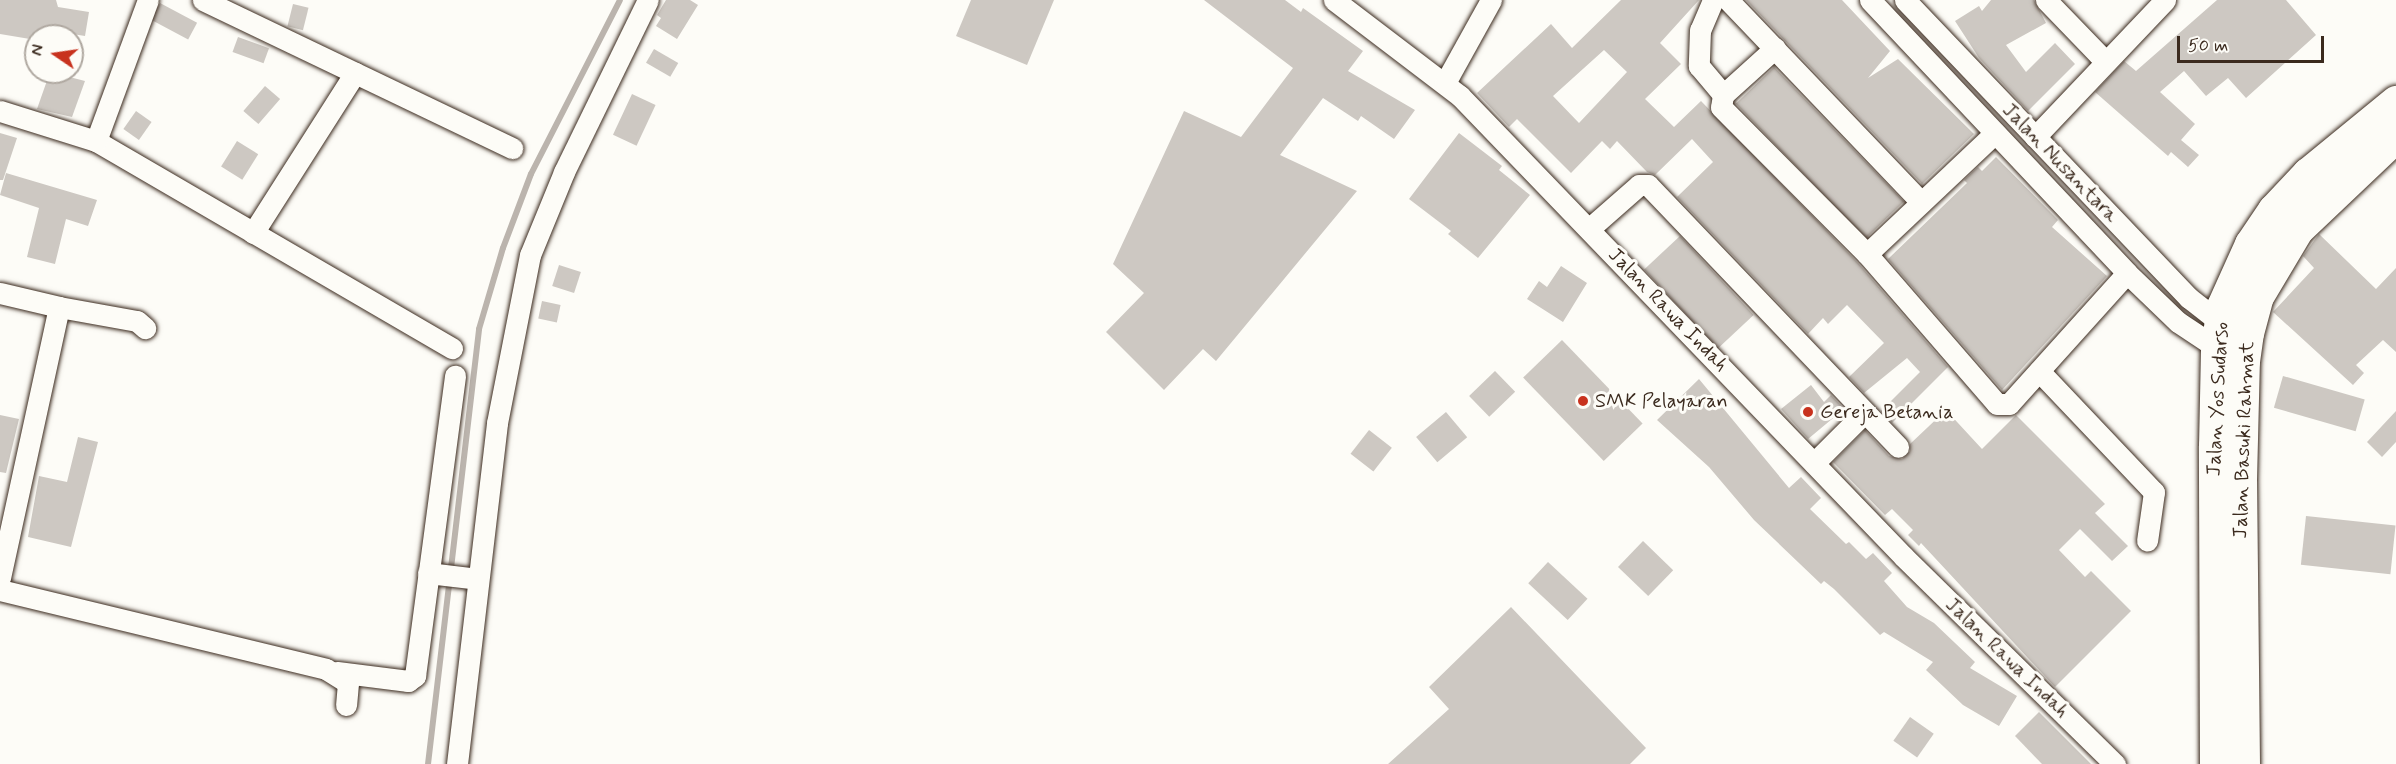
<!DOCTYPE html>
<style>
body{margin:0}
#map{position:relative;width:2396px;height:764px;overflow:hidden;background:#fdfcf7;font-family:Mynerve,sans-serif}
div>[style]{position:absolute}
.stream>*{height:6px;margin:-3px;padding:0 3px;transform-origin:3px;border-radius:3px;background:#bbb4ad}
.building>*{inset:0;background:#cdc8c2;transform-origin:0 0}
.roads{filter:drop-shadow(0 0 2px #3b2a1e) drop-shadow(0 0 2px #3b2a1e)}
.street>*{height:21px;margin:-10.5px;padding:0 10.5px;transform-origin:10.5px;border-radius:10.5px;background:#fdfcf7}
.highway>*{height:33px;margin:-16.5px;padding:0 16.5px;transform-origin:16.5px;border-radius:16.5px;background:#fdfcf7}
.dots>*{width:16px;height:16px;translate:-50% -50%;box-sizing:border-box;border:3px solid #fdfcf7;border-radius:50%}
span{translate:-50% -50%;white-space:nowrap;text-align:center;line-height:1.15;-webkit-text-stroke:6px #fdfcf7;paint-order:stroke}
.street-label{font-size:20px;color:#3b2a1e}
.poi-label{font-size:20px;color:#3b2a1e}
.left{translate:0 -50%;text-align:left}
.north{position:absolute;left:24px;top:24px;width:60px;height:60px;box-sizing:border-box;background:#fdfcf7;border:2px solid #afa8a0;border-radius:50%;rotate:283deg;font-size:16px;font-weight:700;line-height:24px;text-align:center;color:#3b2a1e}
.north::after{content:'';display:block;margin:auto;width:21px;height:27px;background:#c8321e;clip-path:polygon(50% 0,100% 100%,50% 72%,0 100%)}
.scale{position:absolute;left:2177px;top:36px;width:147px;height:27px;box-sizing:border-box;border:3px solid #3b2a1e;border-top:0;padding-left:8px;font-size:18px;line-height:21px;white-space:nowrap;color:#3b2a1e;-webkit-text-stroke:4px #fdfcf7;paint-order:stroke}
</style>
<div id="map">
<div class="stream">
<div style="left:428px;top:764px;width:438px;rotate:-83.3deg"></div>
<div style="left:479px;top:329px;width:84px;rotate:-73.5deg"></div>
<div style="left:503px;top:248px;width:79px;rotate:-69.3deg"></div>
<div style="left:531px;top:174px;width:195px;rotate:-62.9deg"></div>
</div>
<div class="building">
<div style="clip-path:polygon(0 0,56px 0,58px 7px,89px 12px,85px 36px,54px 31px,53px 36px,36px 36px,36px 40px,0 34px)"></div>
<div style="clip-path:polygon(666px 0,690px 0,698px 5px,677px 39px,656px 26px,661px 18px,657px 15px)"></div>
<div style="clip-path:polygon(971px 0,1054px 0,1027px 65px,956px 36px)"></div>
<div style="clip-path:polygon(1204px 0,1285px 0,1301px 12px,1303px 8px,1363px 51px,1348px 71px,1415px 110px,1394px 139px,1361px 116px,1358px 121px,1323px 98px,1280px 155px,1357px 191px,1216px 361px,1203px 349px,1164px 390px,1106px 332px,1144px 293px,1113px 264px,1184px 111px,1241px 137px,1293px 68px)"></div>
<div style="clip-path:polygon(evenodd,1621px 0,1699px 0,1660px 43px,1681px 64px,1645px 99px,1674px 127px,1701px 101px,1858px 263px,1948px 367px,1892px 423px,1881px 411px,1920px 372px,1907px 358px,1864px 393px,1849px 377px,1884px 343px,1847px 305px,1828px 324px,1823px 318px,1808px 334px,1677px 197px,1713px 162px,1692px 139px,1655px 175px,1647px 172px,1617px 141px,1610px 149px,1602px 141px,1571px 173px,1517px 119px,1509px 127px,1477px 93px,1551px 24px,1572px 48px,1621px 0,1604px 50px,1627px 72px,1579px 123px,1553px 96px,1604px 50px)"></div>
<div style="clip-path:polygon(1746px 0,1842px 0,1890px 51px,1868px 78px,1898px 59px,1974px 134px,1922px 184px)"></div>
<div style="clip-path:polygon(1991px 0,2034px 0,2046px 23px,2006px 45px,2026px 72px,2055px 43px,2075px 64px,2028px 111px,1979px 58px,1955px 21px,1979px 6px,1982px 11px)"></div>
<div style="clip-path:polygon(2217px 0,2286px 0,2316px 35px,2246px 98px,2228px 78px,2206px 96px,2184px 71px,2160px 92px,2195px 124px,2181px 140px,2199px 155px,2188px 167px,2171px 152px,2168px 156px,2095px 92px,2124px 61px,2136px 71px)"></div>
<div style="left:160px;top:3px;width:42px;height:19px;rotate:28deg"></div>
<div style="left:293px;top:4px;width:16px;height:23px;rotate:14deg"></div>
<div style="left:238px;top:37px;width:33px;height:16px;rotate:20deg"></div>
<div style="left:654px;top:49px;width:28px;height:16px;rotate:30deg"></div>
<div style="left:1774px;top:67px;width:187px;height:53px;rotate:46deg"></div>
<div style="clip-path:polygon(50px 72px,85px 81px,72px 117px,37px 109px)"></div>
<div style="left:265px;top:86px;width:20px;height:33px;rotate:41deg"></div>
<div style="left:632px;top:94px;width:26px;height:45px;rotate:25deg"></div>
<div style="left:136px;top:111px;width:19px;height:22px;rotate:35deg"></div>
<div style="clip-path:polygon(0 133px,17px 138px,3px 180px,0 180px)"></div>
<div style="clip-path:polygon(1459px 133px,1502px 166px,1499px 170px,1530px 195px,1478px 258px,1448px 234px,1451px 231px,1409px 199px)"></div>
<div style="left:237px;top:141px;width:25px;height:30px;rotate:32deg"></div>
<div style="clip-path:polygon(1996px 157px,2058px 220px,2052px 227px,2107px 276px,2002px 390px,1888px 259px,1967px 183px,1964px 180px,1978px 167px,1982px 171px)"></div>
<div style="clip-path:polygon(6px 173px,97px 200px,88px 226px,66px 219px,55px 264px,27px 257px,39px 208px,0 195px)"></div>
<div style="clip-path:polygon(2319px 234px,2376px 289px,2396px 268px,2396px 352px,2383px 340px,2356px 365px,2364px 373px,2353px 385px,2273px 312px,2314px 268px,2303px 256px)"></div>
<div style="left:1680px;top:236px;width:108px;height:49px;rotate:47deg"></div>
<div style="left:559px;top:265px;width:23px;height:22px;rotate:18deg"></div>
<div style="clip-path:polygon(1561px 266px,1587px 283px,1563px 322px,1527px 299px,1539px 281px,1547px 287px)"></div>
<div style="left:542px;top:301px;width:19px;height:18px;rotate:12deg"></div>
<div style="left:1562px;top:340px;width:116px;height:54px;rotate:46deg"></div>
<div style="left:1495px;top:371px;width:29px;height:36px;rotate:46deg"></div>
<div style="left:2283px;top:376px;width:85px;height:33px;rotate:16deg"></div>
<div style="clip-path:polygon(1699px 379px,1789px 488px,1801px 477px,1821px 498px,1810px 509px,1846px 544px,1849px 542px,1866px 559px,1873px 553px,1892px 573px,1884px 581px,1907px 607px,1934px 623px,1975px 662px,1970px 668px,2017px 696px,1999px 726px,1963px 705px,1926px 670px,1933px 662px,1884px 632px,1880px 635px,1834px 589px,1824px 581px,1821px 584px,1754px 520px,1709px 467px,1657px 420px)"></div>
<div style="clip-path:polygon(1811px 385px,1824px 402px,1831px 395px,1844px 409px,1808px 439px,1781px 409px)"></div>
<div style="clip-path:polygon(1946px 410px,1982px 449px,2016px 415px,2105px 504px,2095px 513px,2128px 546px,2112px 561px,2080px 529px,2059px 550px,2085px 577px,2091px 571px,2131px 611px,2055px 687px,1921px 543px,1919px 546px,1908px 535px,1913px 530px,1892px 509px,1885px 515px,1833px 462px,1865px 430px,1889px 456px,1902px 459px,1910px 451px,1910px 444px)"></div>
<div style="clip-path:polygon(2396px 411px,2396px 442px,2382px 457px,2367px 442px)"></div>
<div style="left:1446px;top:412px;width:33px;height:39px;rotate:50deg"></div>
<div style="clip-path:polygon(0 415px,19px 419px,6px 473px,0 472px)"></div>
<div style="left:1369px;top:430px;width:29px;height:30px;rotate:38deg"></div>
<div style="clip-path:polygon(78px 437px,98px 442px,71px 547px,28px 537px,39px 476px,67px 482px)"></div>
<div style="left:2306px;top:516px;width:90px;height:49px;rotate:6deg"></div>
<div style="left:1643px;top:541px;width:42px;height:36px;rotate:44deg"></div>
<div style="left:1548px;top:562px;width:54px;height:29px;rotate:43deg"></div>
<div style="clip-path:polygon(1511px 607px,1646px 748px,1630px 764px,1388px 764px,1449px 709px,1429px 687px)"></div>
<div style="clip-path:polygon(2039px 712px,2091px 764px,2042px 764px,2015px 736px)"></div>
<div style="left:1910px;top:717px;width:29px;height:29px;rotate:35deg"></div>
</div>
<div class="roads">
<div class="street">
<div style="left:203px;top:0;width:343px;rotate:25.6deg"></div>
<div style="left:1334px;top:0;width:158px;rotate:37.3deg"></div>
<div style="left:1460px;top:96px;width:640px;rotate:46.08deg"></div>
<div style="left:1904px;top:557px;width:296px;rotate:44.5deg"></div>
<div style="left:1713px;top:0;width:33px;rotate:113deg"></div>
<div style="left:1700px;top:30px;width:36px;rotate:92deg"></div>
<div style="left:1699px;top:66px;width:38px;rotate:50deg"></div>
<div style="left:1728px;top:0;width:279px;rotate:46.3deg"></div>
<div style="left:1870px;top:0;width:375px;rotate:46.7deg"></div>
<div style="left:2127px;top:273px;width:71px;rotate:43.9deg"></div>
<div style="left:2178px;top:322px;width:47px;rotate:33.7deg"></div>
<div style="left:1905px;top:0;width:412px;rotate:46.4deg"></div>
<div style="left:2189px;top:298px;width:39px;rotate:38deg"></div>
<div style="left:2046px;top:0;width:85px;rotate:46deg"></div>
<div style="left:1775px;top:48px;width:70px;rotate:137.9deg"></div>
<div style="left:1723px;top:95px;width:12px;rotate:99deg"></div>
<div style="left:1721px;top:107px;width:207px;rotate:45.2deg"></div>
<div style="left:1867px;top:254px;width:198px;rotate:49.1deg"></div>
<div style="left:1997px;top:404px;width:12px"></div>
<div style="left:2009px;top:404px;width:176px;rotate:-48deg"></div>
<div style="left:1445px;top:83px;width:95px;rotate:-61deg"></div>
<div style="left:0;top:111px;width:101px;rotate:17.4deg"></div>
<div style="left:96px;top:141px;width:412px;rotate:30.2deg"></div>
<div style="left:2035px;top:137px;width:189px;rotate:-46.5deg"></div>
<div style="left:96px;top:141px;width:150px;rotate:-69.8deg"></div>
<div style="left:1590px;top:228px;width:65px;rotate:-41.3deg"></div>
<div style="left:1639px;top:185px;width:9px"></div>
<div style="left:1648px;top:185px;width:362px;rotate:46.3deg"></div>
<div style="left:253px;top:233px;width:190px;rotate:-57.5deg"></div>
<div style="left:1867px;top:254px;width:176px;rotate:-43.4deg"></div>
<div style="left:0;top:293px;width:61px;rotate:13.3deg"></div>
<div style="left:59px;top:307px;width:277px;rotate:102.3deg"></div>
<div style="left:59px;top:307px;width:79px;rotate:10.2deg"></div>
<div style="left:137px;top:321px;width:11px;rotate:41deg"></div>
<div style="left:2039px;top:371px;width:167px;rotate:46.5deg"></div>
<div style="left:2154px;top:492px;width:49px;rotate:98.1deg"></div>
<div style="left:1814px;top:463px;width:69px;rotate:-45deg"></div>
<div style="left:428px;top:573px;width:50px;rotate:6.8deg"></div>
<div style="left:0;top:590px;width:335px;rotate:13.6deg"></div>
<div style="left:326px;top:669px;width:26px;rotate:32deg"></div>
<div style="left:348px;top:683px;width:22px;rotate:95deg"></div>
<div style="left:337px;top:672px;width:72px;rotate:7.2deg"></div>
<div style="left:408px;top:681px;width:9px;rotate:-36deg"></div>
<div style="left:415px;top:676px;width:303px;rotate:-82.4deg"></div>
<div style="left:457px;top:764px;width:343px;rotate:-83.3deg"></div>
<div style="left:497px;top:423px;width:171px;rotate:-78.9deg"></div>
<div style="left:530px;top:255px;width:90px;rotate:-67.7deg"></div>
<div style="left:564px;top:172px;width:191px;rotate:-64deg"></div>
</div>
<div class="highway">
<div style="left:2216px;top:764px;width:318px;rotate:-90.2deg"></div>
<div style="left:2215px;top:446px;width:98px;rotate:-88.8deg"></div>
<div style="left:2217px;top:348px;width:42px;rotate:-81.9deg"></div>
<div style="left:2223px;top:306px;width:68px;rotate:-65.7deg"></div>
<div style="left:2251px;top:244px;width:41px;rotate:-55.9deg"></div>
<div style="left:2274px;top:210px;width:50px;rotate:-46.6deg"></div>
<div style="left:2308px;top:174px;width:114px;rotate:-39.3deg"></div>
<div style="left:2243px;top:764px;width:284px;rotate:-90.6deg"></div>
<div style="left:2240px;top:480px;width:119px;rotate:-88.6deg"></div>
<div style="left:2243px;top:361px;width:28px;rotate:-82deg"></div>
<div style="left:2247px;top:333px;width:38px;rotate:-75deg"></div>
<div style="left:2257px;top:296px;width:78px;rotate:-59.2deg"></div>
<div style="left:2297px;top:229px;width:137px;rotate:-43.5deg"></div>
</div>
</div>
<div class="dots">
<div style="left:1583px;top:401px;background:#c8321e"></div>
<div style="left:1808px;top:412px;background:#c8321e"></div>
</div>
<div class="street-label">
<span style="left:2060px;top:163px;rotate:46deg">Jalan Nusantara</span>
<span style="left:1668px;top:310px;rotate:46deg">Jalan Rawa Indah</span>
<span style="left:2218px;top:399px;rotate:-87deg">Jalan Yos Sudarso</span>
<span style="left:2244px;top:440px;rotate:-88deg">Jalan Basuki Rahmat</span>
<span style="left:2007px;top:658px;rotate:44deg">Jalan Rawa Indah</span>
</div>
<div class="poi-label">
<span class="left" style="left:1595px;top:401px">SMK Pelayaran</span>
<span class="left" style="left:1820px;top:412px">Gereja Betania</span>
</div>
<div class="north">N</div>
<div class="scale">50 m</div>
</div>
